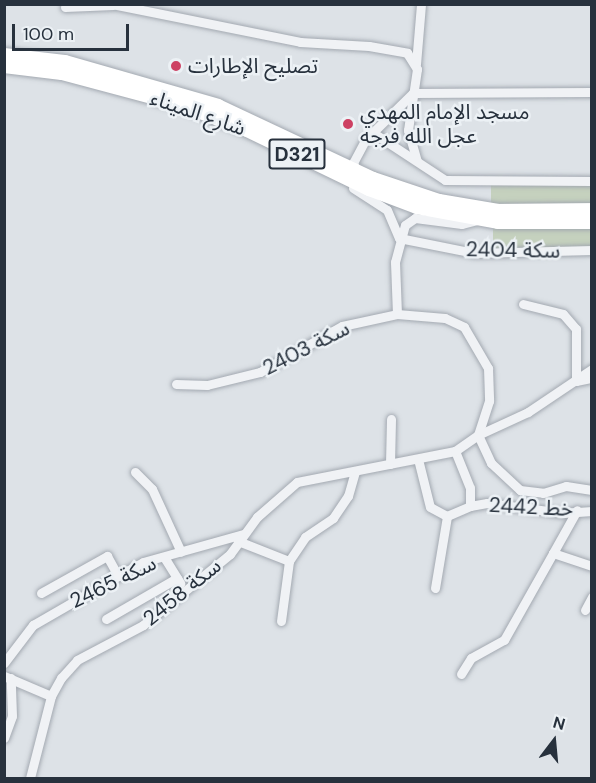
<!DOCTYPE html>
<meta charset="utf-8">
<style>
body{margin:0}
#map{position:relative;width:596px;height:783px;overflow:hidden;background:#dde2e7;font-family:"DM Sans","Noto Sans Arabic",sans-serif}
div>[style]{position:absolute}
.green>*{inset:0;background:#c5d1be;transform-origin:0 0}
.roads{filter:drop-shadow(0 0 2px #a3a9b1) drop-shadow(0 0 2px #a3a9b1)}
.street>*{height:9px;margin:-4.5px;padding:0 4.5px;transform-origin:4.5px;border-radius:4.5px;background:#f0f2f5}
.primary>*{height:14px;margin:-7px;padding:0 7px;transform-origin:7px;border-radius:7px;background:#fff}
.dots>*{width:16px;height:16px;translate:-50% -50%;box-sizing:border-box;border:3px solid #ecf1f5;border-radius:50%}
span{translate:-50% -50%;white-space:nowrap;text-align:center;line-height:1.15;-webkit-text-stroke:5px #ecf1f5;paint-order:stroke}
.shield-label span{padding:2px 4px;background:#ecf1f5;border:2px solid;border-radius:4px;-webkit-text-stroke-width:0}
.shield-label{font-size:20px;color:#27313d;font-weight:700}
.poi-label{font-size:21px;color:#27313d}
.left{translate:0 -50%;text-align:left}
.street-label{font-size:21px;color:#27313d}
.frame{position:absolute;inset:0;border:6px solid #27313d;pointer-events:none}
.north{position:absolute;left:524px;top:711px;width:60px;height:60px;-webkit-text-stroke:4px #ecf1f5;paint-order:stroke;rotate:16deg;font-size:16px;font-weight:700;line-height:24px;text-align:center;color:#27313d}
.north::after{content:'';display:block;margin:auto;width:21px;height:27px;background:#27313d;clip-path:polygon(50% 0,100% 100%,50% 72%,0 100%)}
.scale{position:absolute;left:12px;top:24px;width:117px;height:27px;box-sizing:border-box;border:3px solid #27313d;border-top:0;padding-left:8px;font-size:18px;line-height:21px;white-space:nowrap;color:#27313d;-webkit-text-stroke:4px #ecf1f5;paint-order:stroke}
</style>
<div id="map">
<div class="green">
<div style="left:591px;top:183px;width:24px;height:100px;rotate:90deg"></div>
<div style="left:591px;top:224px;width:24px;height:98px;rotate:90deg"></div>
</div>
<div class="roads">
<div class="street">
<div style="left:112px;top:4px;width:192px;rotate:11.4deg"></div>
<div style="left:300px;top:42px;width:69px;rotate:3.3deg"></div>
<div style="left:369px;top:46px;width:39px;rotate:10deg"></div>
<div style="left:407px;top:53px;width:19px;rotate:58deg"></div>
<div style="left:417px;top:69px;width:62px;rotate:98.4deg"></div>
<div style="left:408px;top:130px;width:32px;rotate:74deg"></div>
<div style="left:65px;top:7px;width:48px;rotate:-2.4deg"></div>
<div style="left:416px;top:64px;width:60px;rotate:-85.2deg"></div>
<div style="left:372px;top:132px;width:87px;rotate:33.3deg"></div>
<div style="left:445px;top:180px;width:147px;rotate:0.4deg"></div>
<div style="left:357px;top:172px;width:10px;rotate:-114deg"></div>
<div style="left:353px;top:163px;width:27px;rotate:-62deg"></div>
<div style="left:366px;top:139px;width:66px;rotate:-44.4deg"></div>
<div style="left:413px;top:93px;width:179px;rotate:-0.3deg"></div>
<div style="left:353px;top:188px;width:40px;rotate:32.9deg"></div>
<div style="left:387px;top:210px;width:30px;rotate:67deg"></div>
<div style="left:399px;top:238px;width:76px;rotate:11.3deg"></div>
<div style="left:474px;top:253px;width:118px;rotate:-1.5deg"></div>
<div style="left:523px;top:304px;width:41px;rotate:14deg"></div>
<div style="left:563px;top:314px;width:20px;rotate:49deg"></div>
<div style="left:576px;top:329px;width:52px;rotate:90deg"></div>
<div style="left:576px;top:381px;width:16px;rotate:-11deg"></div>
<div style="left:397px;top:314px;width:52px;rotate:-92.2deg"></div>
<div style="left:395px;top:262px;width:38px;rotate:-75deg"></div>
<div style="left:405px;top:225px;width:12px;rotate:-35deg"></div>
<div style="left:415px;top:218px;width:47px;rotate:7.3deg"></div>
<div style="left:462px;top:224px;width:16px;rotate:-15deg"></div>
<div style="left:176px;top:384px;width:31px;rotate:2deg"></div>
<div style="left:207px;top:385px;width:55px;rotate:-13.8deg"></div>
<div style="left:260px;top:372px;width:94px;rotate:-29.3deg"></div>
<div style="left:342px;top:326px;width:56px;rotate:-12.3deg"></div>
<div style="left:397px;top:314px;width:48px;rotate:4.8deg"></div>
<div style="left:445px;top:318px;width:21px;rotate:25deg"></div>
<div style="left:464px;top:327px;width:48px;rotate:59.7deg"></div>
<div style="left:488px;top:368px;width:33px;rotate:88deg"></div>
<div style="left:489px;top:401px;width:36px;rotate:108deg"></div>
<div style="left:478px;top:435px;width:31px;rotate:65deg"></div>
<div style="left:491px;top:463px;width:40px;rotate:43deg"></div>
<div style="left:520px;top:490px;width:23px;rotate:7deg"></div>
<div style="left:543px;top:493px;width:24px;rotate:-17deg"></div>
<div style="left:566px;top:486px;width:26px;rotate:9deg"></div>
<div style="left:418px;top:459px;width:49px;rotate:76deg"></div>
<div style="left:430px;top:507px;width:19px;rotate:28deg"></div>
<div style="left:390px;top:464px;width:45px;rotate:-88.7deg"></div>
<div style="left:135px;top:472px;width:24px;rotate:45deg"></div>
<div style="left:152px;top:489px;width:69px;rotate:65.3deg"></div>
<div style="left:470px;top:506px;width:17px;rotate:-10deg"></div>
<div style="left:487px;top:503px;width:77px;rotate:7.5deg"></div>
<div style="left:563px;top:513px;width:29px;rotate:-4deg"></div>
<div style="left:238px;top:541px;width:55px;rotate:21.4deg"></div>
<div style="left:553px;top:553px;width:49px;rotate:-60.8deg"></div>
<div style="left:164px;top:557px;width:31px;rotate:58deg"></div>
<div style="left:435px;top:588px;width:73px;rotate:-80.5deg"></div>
<div style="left:447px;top:516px;width:25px;rotate:-23deg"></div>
<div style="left:470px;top:506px;width:18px;rotate:-90deg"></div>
<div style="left:470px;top:488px;width:40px;rotate:-112deg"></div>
<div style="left:41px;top:593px;width:76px;rotate:-29.3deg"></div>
<div style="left:107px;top:556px;width:23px;rotate:61deg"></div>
<div style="left:585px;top:610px;width:15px;rotate:-62deg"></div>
<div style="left:106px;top:619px;width:82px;rotate:-30deg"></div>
<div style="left:281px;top:621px;width:61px;rotate:-82.4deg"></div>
<div style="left:289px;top:561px;width:29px;rotate:-56deg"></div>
<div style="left:305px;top:537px;width:34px;rotate:-34deg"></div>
<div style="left:333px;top:518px;width:27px;rotate:-56deg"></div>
<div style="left:348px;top:496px;width:26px;rotate:-74deg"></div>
<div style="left:4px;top:663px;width:48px;rotate:-52.7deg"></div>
<div style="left:33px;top:625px;width:98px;rotate:-30deg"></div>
<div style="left:118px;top:576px;width:29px;rotate:-29deg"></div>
<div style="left:143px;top:562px;width:104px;rotate:-15.6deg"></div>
<div style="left:461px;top:674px;width:19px;rotate:-58deg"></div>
<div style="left:471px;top:658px;width:38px;rotate:-29deg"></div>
<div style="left:504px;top:640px;width:100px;rotate:-60.6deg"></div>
<div style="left:553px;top:553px;width:41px;rotate:18.4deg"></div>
<div style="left:4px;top:676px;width:51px;rotate:23.1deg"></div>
<div style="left:4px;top:738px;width:23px;rotate:-70deg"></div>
<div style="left:12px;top:716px;width:38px;rotate:-92deg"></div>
<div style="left:30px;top:778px;width:85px;rotate:-75.6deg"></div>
<div style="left:51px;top:696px;width:21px;rotate:-61deg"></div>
<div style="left:61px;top:678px;width:24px;rotate:-48deg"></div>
<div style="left:77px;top:660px;width:75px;rotate:-27.9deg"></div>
<div style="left:143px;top:625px;width:112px;rotate:-39.2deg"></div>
<div style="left:230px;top:554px;width:46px;rotate:-53.9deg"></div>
<div style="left:257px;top:517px;width:53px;rotate:-41.2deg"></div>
<div style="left:297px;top:482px;width:161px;rotate:-11.1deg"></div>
<div style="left:455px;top:451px;width:28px;rotate:-35deg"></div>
<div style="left:478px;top:435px;width:55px;rotate:-24.7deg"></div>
<div style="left:528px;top:412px;width:77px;rotate:-33.9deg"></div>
</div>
<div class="primary">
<div style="left:4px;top:55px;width:61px;rotate:6.5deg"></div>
<div style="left:65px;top:62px;width:159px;rotate:16deg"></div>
<div style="left:218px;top:106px;width:171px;rotate:25.2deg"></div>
<div style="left:373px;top:179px;width:70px;rotate:18.4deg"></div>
<div style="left:439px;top:201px;width:60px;rotate:9.6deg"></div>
<div style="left:498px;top:211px;width:94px;rotate:-0.6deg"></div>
<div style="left:4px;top:66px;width:58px;rotate:6.9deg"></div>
<div style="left:62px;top:73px;width:124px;rotate:14.9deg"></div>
<div style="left:182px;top:105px;width:70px;rotate:21deg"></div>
<div style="left:247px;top:130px;width:136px;rotate:25.8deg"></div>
<div style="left:369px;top:189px;width:51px;rotate:20.6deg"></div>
<div style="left:417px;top:207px;width:82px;rotate:10.5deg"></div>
<div style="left:498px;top:222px;width:94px"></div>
</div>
</div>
<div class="dots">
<div style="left:176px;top:66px;background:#cd4163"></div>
<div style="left:348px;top:124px;background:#cd4163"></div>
</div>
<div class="shield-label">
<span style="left:297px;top:154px">D321</span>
</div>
<div class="poi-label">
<span class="left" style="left:188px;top:66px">تصليح الإطارات</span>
<span class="left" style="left:360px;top:124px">مسجد الإمام المهدي<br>عجل الله فرجه</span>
</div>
<div class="street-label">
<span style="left:198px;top:113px;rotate:19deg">شارع الميناء</span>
<span style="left:513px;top:250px;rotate:1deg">سكة 2404</span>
<span style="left:306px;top:348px;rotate:-27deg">سكة 2403</span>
<span style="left:531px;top:507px;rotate:3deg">2442 خط</span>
<span style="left:113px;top:582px;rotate:-26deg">سكة 2465</span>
<span style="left:182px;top:592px;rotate:-39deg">سكة 2458</span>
</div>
<div class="frame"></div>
<div class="north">N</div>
<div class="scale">100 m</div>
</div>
